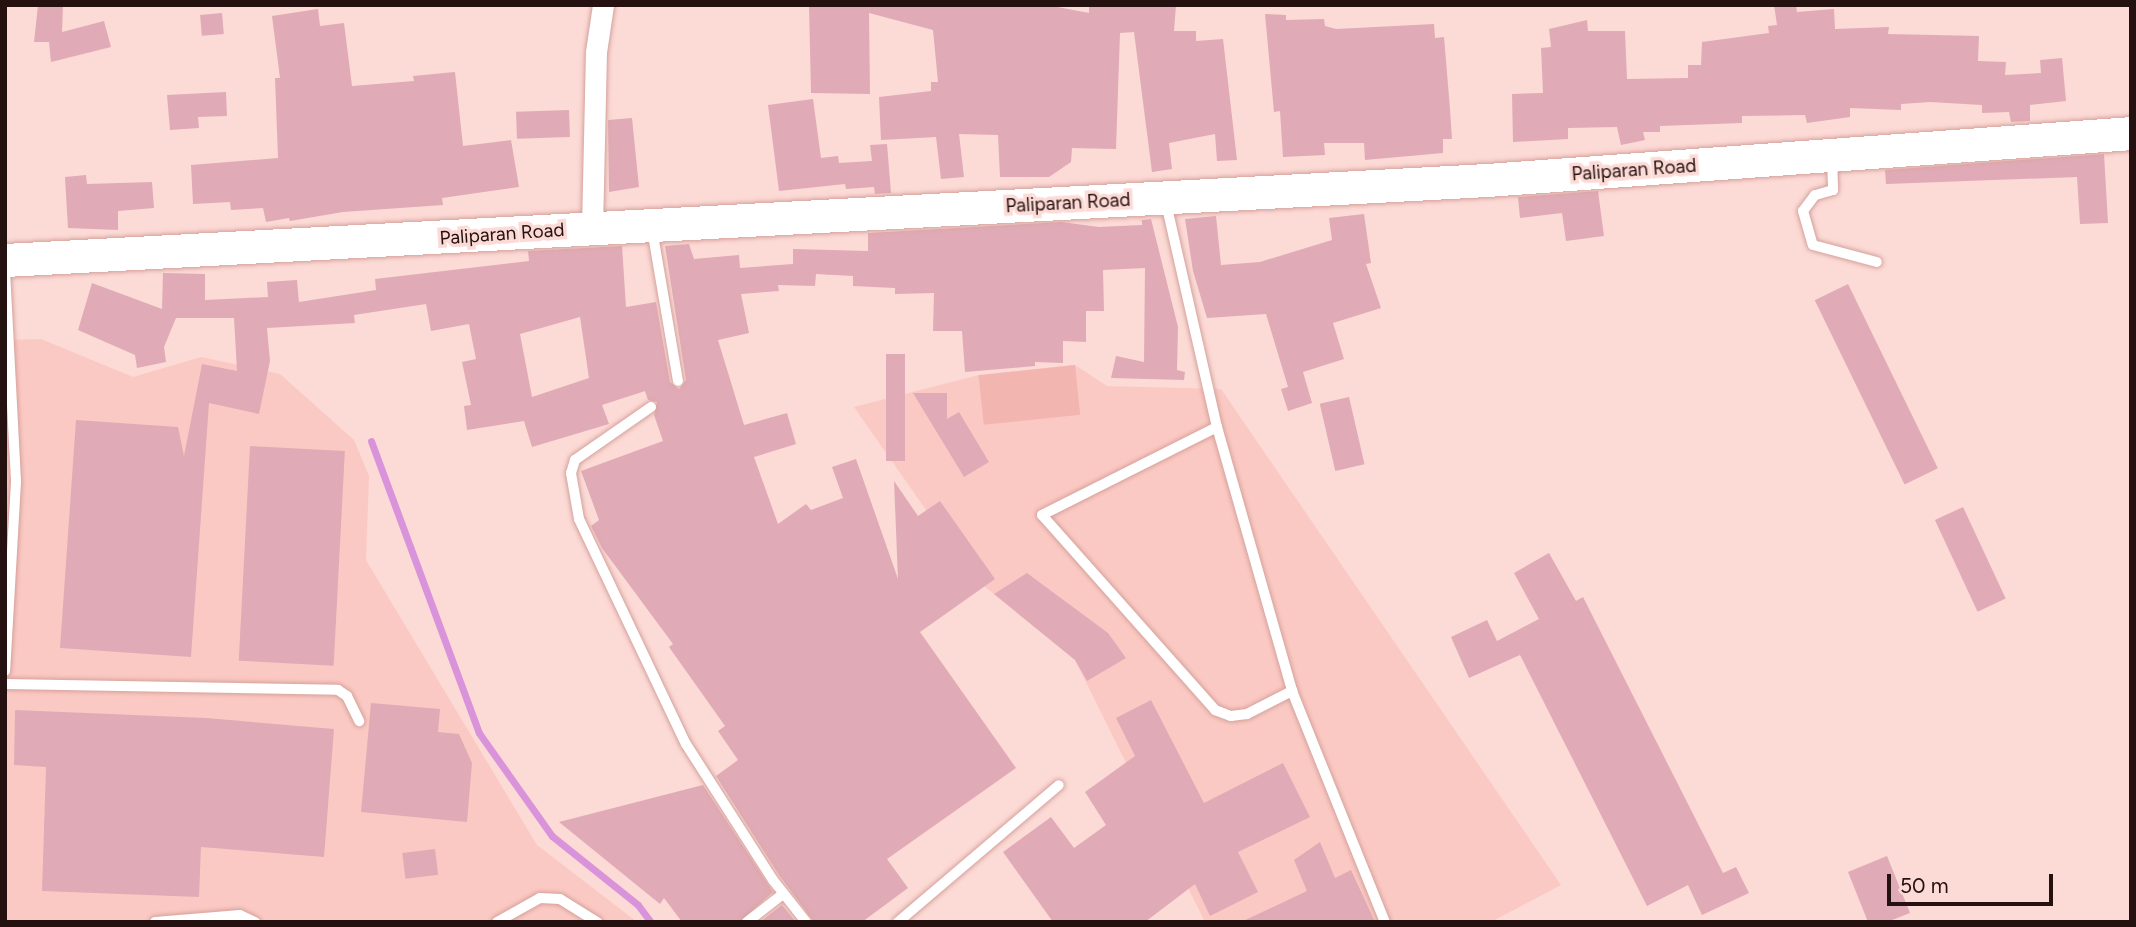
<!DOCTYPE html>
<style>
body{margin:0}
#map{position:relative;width:2136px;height:927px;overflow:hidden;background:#fcdad6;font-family:Figtree,sans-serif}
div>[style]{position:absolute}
.built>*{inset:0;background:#fbc9c3}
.green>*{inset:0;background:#f3b5af;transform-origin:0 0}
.stream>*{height:7px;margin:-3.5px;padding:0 3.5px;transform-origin:3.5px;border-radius:3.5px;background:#d993db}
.building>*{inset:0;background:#e0abb6;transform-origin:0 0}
.roads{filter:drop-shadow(0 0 2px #d5a19b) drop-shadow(0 0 2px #d5a19b)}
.service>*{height:10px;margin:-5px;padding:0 5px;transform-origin:5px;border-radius:5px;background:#fff}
.minor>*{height:21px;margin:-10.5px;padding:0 10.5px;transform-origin:10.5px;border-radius:10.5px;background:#fff}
.primary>*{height:33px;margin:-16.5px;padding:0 16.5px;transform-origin:16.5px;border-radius:16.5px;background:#fff}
span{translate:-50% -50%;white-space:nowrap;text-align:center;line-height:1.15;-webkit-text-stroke:7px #fcdad6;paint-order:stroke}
.street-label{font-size:19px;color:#251210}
.frame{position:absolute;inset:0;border:7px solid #251210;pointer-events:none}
.scale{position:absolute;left:1887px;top:874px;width:166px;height:32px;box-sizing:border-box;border:4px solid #251210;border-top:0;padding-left:9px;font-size:21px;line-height:24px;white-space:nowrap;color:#251210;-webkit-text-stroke:5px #fcdad6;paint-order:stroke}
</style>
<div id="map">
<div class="built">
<div style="clip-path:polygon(41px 339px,133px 377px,201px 357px,280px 374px,354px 440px,369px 476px,366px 560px,537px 845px,637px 922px,5px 922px,5px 340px)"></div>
<div style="clip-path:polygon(1075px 365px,1107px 386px,1221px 389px,1561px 885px,1491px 922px,1205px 922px,1075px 660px,973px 577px,854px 407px,979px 375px)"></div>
</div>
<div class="green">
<div style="left:1075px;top:365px;width:50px;height:97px;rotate:84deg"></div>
</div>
<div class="stream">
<div style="left:371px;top:441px;width:311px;rotate:69.7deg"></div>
<div style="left:479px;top:733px;width:126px;rotate:54.7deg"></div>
<div style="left:552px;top:836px;width:110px;rotate:38.7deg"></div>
<div style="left:638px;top:905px;width:21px;rotate:53deg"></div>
</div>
<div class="building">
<div style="clip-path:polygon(38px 5px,63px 5px,62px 32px,104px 21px,111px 47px,51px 62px,49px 42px,34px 42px)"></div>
<div style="clip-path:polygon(809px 5px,1047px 5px,1089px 13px,1089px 5px,1176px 5px,1174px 31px,1196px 31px,1196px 41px,1223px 39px,1237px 160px,1217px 161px,1215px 134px,1169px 143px,1172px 169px,1152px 172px,1134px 32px,1120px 33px,1116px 149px,1072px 148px,1071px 162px,1049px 177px,1000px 177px,998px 135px,959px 134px,964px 177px,941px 179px,936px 137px,881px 140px,879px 97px,931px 91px,931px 82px,938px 82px,933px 30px,869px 13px,870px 94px,811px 93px)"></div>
<div style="clip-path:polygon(1774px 5px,1796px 5px,1797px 12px,1834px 9px,1835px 29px,1889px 27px,1888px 34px,1979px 36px,1978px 61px,2006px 62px,2005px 75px,2041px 73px,2040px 60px,2062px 58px,2066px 101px,2030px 105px,2030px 121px,2011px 122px,2009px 112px,1982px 113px,1982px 105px,1930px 102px,1901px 104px,1901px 110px,1850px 108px,1850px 117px,1807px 123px,1805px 115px,1742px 116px,1742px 123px,1660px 126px,1660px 132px,1643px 132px,1645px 140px,1621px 145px,1617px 127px,1568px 128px,1568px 139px,1513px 142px,1512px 94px,1543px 93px,1541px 48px,1551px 47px,1549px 29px,1587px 20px,1588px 31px,1625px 31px,1627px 79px,1688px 78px,1688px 65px,1701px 65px,1702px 42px,1769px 33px,1768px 26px,1777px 25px)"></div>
<div style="clip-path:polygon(318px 9px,320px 26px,344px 23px,352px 86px,414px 81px,413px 76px,455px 72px,463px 146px,511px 140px,519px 187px,442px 198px,443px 205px,343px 212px,290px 221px,289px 218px,266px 222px,263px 208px,231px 210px,230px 202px,193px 204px,191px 165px,278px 158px,275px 78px,280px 78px,272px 16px)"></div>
<div style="left:222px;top:13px;width:21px;height:22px;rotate:85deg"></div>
<div style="clip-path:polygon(1265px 14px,1286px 15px,1286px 20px,1324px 19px,1325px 26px,1336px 29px,1434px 24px,1435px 38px,1444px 37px,1450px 109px,1452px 139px,1443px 139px,1443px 153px,1365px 160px,1364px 143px,1324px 143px,1325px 155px,1283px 157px,1280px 111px,1274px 112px)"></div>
<div style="clip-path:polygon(226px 92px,227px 116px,198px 117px,199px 128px,170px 130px,167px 95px)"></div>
<div style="clip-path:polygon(813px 99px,821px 158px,838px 156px,839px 163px,872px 161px,870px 145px,887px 144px,891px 193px,875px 194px,874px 187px,846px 189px,845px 184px,779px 191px,768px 105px)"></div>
<div style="left:569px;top:110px;width:27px;height:53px;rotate:88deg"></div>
<div style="clip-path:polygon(632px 118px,639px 187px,609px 192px,608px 120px)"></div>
<div style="clip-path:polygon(2104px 154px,2108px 223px,2080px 224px,2077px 177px,1886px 184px,1885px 170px)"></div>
<div style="clip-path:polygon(86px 175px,87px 184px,152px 182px,154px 208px,118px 211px,118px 230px,68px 228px,65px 177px)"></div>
<div style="clip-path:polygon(1598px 191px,1604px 236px,1566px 241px,1562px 213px,1520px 218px,1518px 197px)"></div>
<div style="clip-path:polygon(1364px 214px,1371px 263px,1366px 264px,1381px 308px,1333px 323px,1344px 359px,1303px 372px,1312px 403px,1288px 411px,1281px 389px,1288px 387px,1266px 314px,1207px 318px,1193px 271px,1185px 219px,1216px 216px,1221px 265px,1260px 262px,1332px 240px,1329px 218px)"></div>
<div style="clip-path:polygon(evenodd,1151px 219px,1178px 327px,1177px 370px,1185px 372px,1184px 380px,1111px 378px,1116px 356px,1144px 362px,1145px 268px,1103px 270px,1104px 311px,1086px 311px,1086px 342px,1063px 341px,1063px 363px,1035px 362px,1035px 366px,965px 372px,962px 331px,933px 331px,934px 293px,895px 294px,895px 288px,853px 286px,853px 276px,816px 274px,815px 286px,778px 285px,779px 291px,741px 294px,749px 333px,718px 340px,744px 425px,787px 413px,796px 444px,754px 457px,778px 524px,806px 504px,811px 510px,843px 498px,832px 467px,856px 459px,898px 579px,894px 481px,918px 516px,940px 501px,995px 579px,920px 632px,1016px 768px,887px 859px,908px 888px,862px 922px,814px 922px,779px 875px,716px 776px,738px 760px,718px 731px,725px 726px,669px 647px,673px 644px,602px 548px,591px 526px,599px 520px,581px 471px,663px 441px,654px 415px,657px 402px,648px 400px,645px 391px,602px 405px,609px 424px,532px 447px,524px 421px,467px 430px,464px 406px,471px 405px,462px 362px,476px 359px,469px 324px,431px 331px,426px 304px,354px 315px,355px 323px,267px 328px,270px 361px,259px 414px,209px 403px,191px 657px,60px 648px,76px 420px,178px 427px,184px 456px,202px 364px,237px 371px,234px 318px,176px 318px,164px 347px,166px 362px,137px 368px,135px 355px,78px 330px,92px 283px,162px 309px,163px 273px,205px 274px,205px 300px,268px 297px,267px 282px,297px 280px,299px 302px,376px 290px,375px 279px,529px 261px,528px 251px,622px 246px,626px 307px,656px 302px,670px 382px,679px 389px,686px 380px,665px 246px,689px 244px,694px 259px,739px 255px,740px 268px,793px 264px,793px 249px,868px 251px,868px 233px,1061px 222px,1099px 227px,1142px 225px,1142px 220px,1151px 219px,580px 317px,589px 378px,532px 397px,520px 334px,580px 317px)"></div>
<div style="left:1848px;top:284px;width:205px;height:37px;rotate:64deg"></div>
<div style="left:886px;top:354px;width:19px;height:107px"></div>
<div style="clip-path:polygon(913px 393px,947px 393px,947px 419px,959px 412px,989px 462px,964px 477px)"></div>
<div style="left:1349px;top:397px;width:69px;height:30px;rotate:77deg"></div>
<div style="left:250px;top:446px;width:95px;height:215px;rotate:3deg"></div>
<div style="left:1963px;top:507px;width:101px;height:31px;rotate:65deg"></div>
<div style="clip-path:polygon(1549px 553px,1576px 601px,1583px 597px,1723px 873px,1736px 867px,1749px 893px,1702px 915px,1688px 885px,1647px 906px,1520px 655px,1469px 678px,1451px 637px,1487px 620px,1497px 641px,1539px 619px,1514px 573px)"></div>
<div style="clip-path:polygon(1027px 573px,1108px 633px,1126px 658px,1087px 681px,1075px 660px,994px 594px)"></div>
<div style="clip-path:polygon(1151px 700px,1204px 803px,1283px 763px,1310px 817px,1238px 852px,1258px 892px,1210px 916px,1195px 884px,1145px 922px,1053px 922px,1003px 852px,1051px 817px,1074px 848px,1106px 825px,1085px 792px,1135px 756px,1116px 718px)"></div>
<div style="clip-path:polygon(371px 703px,440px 709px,438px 732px,459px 734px,472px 763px,467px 822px,361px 812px)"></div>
<div style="clip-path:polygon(15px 710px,206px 718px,334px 729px,324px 857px,201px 847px,199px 897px,42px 891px,46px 767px,14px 765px)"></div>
<div style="clip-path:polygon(703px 785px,773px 892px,739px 922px,682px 922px,664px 898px,660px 904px,559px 822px)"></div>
<div style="clip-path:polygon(1320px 842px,1335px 878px,1351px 870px,1375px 922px,1241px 922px,1307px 891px,1294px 860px)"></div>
<div style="left:435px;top:849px;width:26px;height:33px;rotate:83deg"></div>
<div style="clip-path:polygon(1887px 856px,1910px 913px,1887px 922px,1868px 922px,1848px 872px)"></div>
<div style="clip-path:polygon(782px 905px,796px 922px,760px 922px)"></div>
</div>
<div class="roads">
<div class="service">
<div style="left:1832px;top:158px;width:32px;rotate:88deg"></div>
<div style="left:1833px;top:190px;width:19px;rotate:164deg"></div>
<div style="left:1815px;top:195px;width:20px;rotate:127deg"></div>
<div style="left:1803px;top:211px;width:35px;rotate:74deg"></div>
<div style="left:1813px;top:245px;width:66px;rotate:14.9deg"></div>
<div style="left:1166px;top:203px;width:230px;rotate:77.2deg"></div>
<div style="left:1217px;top:427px;width:274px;rotate:74.1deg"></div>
<div style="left:1292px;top:691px;width:249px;rotate:68.1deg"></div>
<div style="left:652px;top:229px;width:154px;rotate:80.3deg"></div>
<div style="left:5px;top:271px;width:211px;rotate:87deg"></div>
<div style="left:16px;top:482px;width:189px;rotate:93.3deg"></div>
<div style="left:651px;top:407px;width:93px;rotate:145.1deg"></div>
<div style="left:575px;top:460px;width:14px;rotate:107deg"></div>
<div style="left:571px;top:473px;width:47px;rotate:80.1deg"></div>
<div style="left:579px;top:519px;width:249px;rotate:64.6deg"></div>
<div style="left:686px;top:744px;width:161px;rotate:57.4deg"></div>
<div style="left:773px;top:880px;width:53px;rotate:51.8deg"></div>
<div style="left:1217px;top:427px;width:196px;rotate:153.3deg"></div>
<div style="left:1042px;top:515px;width:261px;rotate:48.4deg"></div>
<div style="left:1215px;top:710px;width:17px;rotate:21deg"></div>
<div style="left:1231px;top:716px;width:16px;rotate:-7deg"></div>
<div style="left:1247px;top:714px;width:51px;rotate:-27.1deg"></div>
<div style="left:5px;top:684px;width:333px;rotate:1deg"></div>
<div style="left:338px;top:690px;width:11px;rotate:34deg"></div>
<div style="left:347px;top:696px;width:28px;rotate:64deg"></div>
<div style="left:155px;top:922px;width:85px;rotate:-4.7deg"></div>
<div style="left:240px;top:915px;width:17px;rotate:25deg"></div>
<div style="left:497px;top:922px;width:49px;rotate:-29.2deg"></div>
<div style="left:540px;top:898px;width:20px;rotate:3deg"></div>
<div style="left:560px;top:899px;width:44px;rotate:31.9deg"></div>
<div style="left:747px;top:922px;width:46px;rotate:-37.9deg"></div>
<div style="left:898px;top:922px;width:211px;rotate:-40.4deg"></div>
</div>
<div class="minor">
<div style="left:592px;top:228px;width:176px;rotate:-88.7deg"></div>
<div style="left:596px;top:52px;width:48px;rotate:-81.5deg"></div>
</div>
<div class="primary">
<div style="left:5px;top:260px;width:1484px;rotate:-3.09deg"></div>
<div style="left:1487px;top:180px;width:646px;rotate:-4.17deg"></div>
</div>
</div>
<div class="street-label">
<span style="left:1634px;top:170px;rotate:-4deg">Paliparan Road</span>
<span style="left:1068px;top:203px;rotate:-3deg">Paliparan Road</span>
<span style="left:502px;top:234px;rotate:-4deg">Paliparan Road</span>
</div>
<div class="frame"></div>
<div class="scale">50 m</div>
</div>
